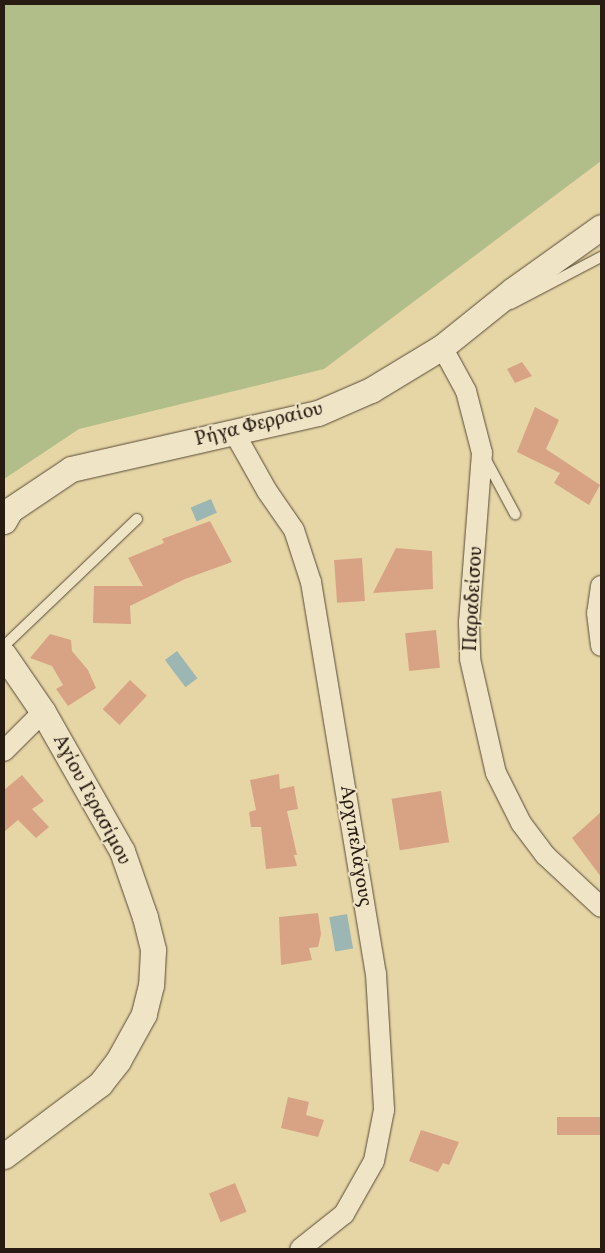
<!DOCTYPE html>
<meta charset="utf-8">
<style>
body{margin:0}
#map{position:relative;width:605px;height:1253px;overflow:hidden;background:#e6d6a6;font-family:Vollkorn,serif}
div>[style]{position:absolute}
.green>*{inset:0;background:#b1be89}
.water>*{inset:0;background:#9bb6b3;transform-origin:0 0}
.building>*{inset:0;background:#d8a385;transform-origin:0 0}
.path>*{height:3px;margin-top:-1.5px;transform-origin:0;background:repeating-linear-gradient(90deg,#281b12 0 1px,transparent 0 3.5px)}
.roads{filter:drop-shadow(0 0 1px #584a37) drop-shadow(0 0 1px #584a37)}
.service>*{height:10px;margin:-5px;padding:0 5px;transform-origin:5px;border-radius:5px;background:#efe4c5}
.minor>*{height:20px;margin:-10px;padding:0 10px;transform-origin:10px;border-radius:10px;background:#efe4c5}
.tertiary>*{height:25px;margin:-12.5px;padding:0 12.5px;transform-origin:12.5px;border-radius:12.5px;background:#efe4c5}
span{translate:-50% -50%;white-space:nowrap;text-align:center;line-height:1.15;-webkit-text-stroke:4px #efe4c5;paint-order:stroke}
.street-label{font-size:20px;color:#281b12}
.frame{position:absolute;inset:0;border:5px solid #281b12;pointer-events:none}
</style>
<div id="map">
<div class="green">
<div style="clip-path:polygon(4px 4px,601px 4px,601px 161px,324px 369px,79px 429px,4px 479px)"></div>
</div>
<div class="water">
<div style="left:211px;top:499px;width:15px;height:22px;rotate:67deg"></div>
<div style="left:177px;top:651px;width:34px;height:15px;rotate:53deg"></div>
<div style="left:347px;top:914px;width:35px;height:18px;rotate:80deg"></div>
</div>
<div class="building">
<div style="clip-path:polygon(522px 362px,532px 376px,515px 383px,507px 369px)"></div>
<div style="clip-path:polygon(535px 407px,559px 420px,546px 449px,600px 485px,589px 505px,554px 483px,560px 473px,517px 452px)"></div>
<div style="clip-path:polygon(210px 521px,232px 562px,185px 579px,130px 606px,131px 624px,93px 623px,94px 586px,143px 586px,128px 558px,164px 543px,162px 539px)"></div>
<div style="clip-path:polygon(396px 548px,432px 551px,433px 589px,373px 593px)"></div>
<div style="left:362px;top:558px;width:43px;height:28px;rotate:86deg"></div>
<div style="left:436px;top:630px;width:38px;height:31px;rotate:84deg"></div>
<div style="clip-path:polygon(50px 634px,71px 640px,72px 651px,88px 670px,96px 688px,68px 706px,56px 689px,63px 685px,52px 666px,30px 658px)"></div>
<div style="left:130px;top:680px;width:23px;height:40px;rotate:43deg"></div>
<div style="clip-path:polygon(279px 774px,280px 789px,294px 786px,298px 809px,287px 811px,297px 855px,294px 855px,297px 866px,266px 869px,261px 827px,251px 827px,249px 812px,256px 810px,250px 780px)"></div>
<div style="clip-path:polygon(22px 775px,44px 801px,32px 809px,49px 827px,36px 838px,18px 820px,4px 832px,4px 790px)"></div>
<div style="left:441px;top:791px;width:52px;height:50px;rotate:81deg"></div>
<div style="clip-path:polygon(601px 812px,601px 877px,572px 838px)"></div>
<div style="clip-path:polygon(318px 913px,321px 934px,318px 947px,309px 948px,312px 960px,281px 965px,279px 917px)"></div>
<div style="clip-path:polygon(288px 1097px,309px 1102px,306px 1115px,324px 1120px,318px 1137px,281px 1128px)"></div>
<div style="left:557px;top:1117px;width:44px;height:18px"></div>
<div style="clip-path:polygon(421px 1130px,459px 1142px,449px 1165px,443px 1163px,438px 1172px,409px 1161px)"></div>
<div style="left:235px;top:1183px;width:31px;height:28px;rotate:68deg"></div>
</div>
<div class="path">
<div style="left:4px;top:5px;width:3px;rotate:-18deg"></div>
</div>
<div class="roads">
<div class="service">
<div style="left:511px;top:304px;width:102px;rotate:-27.6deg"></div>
<div style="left:485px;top:458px;width:64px;rotate:61.8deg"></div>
<div style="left:4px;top:646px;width:184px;rotate:-43.7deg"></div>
</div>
<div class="minor">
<div style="left:442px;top:347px;width:50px;rotate:61.4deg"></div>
<div style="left:466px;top:391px;width:64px;rotate:75.5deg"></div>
<div style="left:482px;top:453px;width:170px;rotate:94.4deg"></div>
<div style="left:469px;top:623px;width:36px;rotate:88deg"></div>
<div style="left:470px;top:659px;width:117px;rotate:77.2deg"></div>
<div style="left:496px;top:773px;width:56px;rotate:63.4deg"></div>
<div style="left:521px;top:823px;width:40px;rotate:53deg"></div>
<div style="left:545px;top:855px;width:76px;rotate:42.9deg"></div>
<div style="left:235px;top:434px;width:65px;rotate:60.7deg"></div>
<div style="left:267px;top:491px;width:47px;rotate:55.3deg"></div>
<div style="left:294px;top:530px;width:55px;rotate:71.9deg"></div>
<div style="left:311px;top:582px;width:397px;rotate:80.6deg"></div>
<div style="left:376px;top:974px;width:136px;rotate:86.6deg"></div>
<div style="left:384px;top:1110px;width:52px;rotate:101.1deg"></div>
<div style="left:374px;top:1161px;width:61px;rotate:119.5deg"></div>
<div style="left:344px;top:1214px;width:56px;rotate:141.5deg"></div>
<div style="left:601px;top:586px;width:27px;rotate:98deg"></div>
<div style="left:597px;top:613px;width:33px;rotate:83deg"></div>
<div style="left:4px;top:751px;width:55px;rotate:-45deg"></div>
</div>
<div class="tertiary">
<div style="left:4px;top:521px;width:13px;rotate:-61deg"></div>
<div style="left:10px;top:510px;width:73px;rotate:-33.9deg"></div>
<div style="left:71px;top:469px;width:253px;rotate:-12.8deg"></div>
<div style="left:318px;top:413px;width:58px;rotate:-23.5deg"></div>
<div style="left:371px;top:390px;width:83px;rotate:-31.2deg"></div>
<div style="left:442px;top:347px;width:91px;rotate:-38.8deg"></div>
<div style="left:513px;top:290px;width:108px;rotate:-35.6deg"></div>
<div style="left:4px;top:655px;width:69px;rotate:55.6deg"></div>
<div style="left:43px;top:712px;width:160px;rotate:60.4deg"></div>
<div style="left:122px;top:851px;width:70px;rotate:70.8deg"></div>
<div style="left:145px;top:917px;width:34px;rotate:76deg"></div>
<div style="left:153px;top:950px;width:35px;rotate:93deg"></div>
<div style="left:151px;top:985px;width:30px;rotate:104deg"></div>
<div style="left:144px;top:1014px;width:54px;rotate:119deg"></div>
<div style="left:118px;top:1061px;width:29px;rotate:128deg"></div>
<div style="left:100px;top:1084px;width:120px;rotate:143.1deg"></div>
</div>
</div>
<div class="street-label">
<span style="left:259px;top:425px;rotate:-14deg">Ρήγα Φερραίου</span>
<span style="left:474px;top:599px;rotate:-87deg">Παραδείσου</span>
<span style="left:91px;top:800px;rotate:62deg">Αγίου Γερασίμου</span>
<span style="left:355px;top:846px;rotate:81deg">Αρχιπελάγους</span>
</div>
<div class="frame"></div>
</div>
